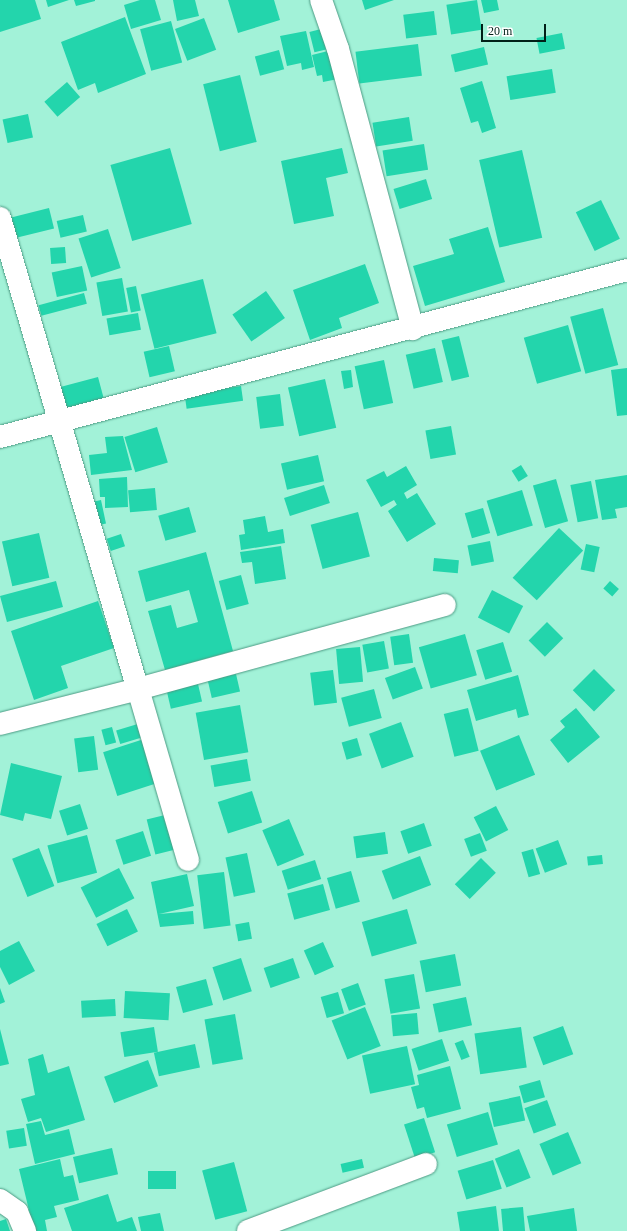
<!DOCTYPE html>
<style>
body{margin:0}
#map{position:relative;width:627px;height:1231px;overflow:hidden;background:#a2f2d8;font-family:"Times New Roman",serif}
div>[style]{position:absolute}
.building>*{inset:0;background:#23d5ac;transform-origin:0 0}
.roads{filter:drop-shadow(0 0 1px #4d9b84) drop-shadow(0 0 1px #4d9b84)}
.street>*{height:22px;margin:-11px;padding:0 11px;transform-origin:11px;border-radius:11px;background:#fff}
span{translate:-50% -50%;white-space:nowrap;text-align:center;line-height:1.15;-webkit-text-stroke:3px #fff;paint-order:stroke}
.scale{position:absolute;left:481px;top:24px;width:65px;height:18px;box-sizing:border-box;border:2px solid #002018;border-top:0;padding-left:5px;font-size:12px;line-height:14px;white-space:nowrap;color:#002018;-webkit-text-stroke:3px #fff;paint-order:stroke}
</style>
<div id="map">
<div class="building">
<div style="clip-path:polygon(0 0,35px 0,41px 19px,0 32px)"></div>
<div style="clip-path:polygon(46px 0,69px 0,48px 7px)"></div>
<div style="clip-path:polygon(74px 0,95px 0,95px 1px,76px 6px)"></div>
<div style="clip-path:polygon(140px 0,155px 0,161px 20px,131px 29px,124px 5px)"></div>
<div style="clip-path:polygon(173px 0,195px 0,199px 16px,177px 21px)"></div>
<div style="clip-path:polygon(228px 0,274px 0,280px 20px,238px 33px)"></div>
<div style="clip-path:polygon(362px 0,394px 0,365px 10px)"></div>
<div style="left:477px;top:0;width:30px;height:31px;rotate:81deg"></div>
<div style="clip-path:polygon(481px 0,497px 0,499px 10px,484px 13px)"></div>
<div style="left:434px;top:11px;width:24px;height:31px;rotate:83deg"></div>
<div style="clip-path:polygon(125px 17px,146px 74px,98px 93px,95px 83px,78px 90px,61px 42px)"></div>
<div style="left:204px;top:18px;width:34px;height:31px;rotate:69deg"></div>
<div style="left:171px;top:21px;width:43px;height:32px;rotate:75deg"></div>
<div style="left:321px;top:29px;width:21px;height:12px;rotate:76deg"></div>
<div style="clip-path:polygon(306px 31px,314px 67px,302px 70px,301px 63px,287px 66px,280px 36px)"></div>
<div style="left:562px;top:33px;width:16px;height:26px;rotate:79deg"></div>
<div style="left:418px;top:44px;width:32px;height:63px;rotate:83deg"></div>
<div style="left:484px;top:47px;width:18px;height:34px;rotate:77deg"></div>
<div style="left:279px;top:50px;width:20px;height:25px;rotate:75deg"></div>
<div style="clip-path:polygon(332px 50px,338px 79px,323px 82px,322px 75px,317px 76px,312px 55px)"></div>
<div style="left:552px;top:69px;width:24px;height:46px;rotate:81deg"></div>
<div style="left:240px;top:75px;width:69px;height:38px;rotate:76deg"></div>
<div style="clip-path:polygon(482px 81px,496px 128px,482px 133px,478px 121px,471px 123px,460px 88px)"></div>
<div style="left:67px;top:82px;width:20px;height:30px;rotate:49deg"></div>
<div style="left:28px;top:114px;width:24px;height:26px;rotate:78deg"></div>
<div style="left:409px;top:117px;width:24px;height:37px;rotate:81deg"></div>
<div style="left:424px;top:144px;width:26px;height:42px;rotate:81deg"></div>
<div style="left:170px;top:148px;width:79px;height:62px;rotate:74deg"></div>
<div style="clip-path:polygon(342px 148px,348px 173px,326px 178px,334px 216px,294px 224px,281px 161px)"></div>
<div style="left:522px;top:150px;width:90px;height:44px;rotate:77deg"></div>
<div style="left:426px;top:179px;width:21px;height:34px;rotate:73deg"></div>
<div style="left:601px;top:200px;width:43px;height:28px;rotate:64deg"></div>
<div style="left:49px;top:208px;width:21px;height:41px;rotate:76deg"></div>
<div style="left:83px;top:215px;width:17px;height:27px;rotate:77deg"></div>
<div style="clip-path:polygon(488px 227px,505px 282px,425px 306px,413px 266px,454px 254px,449px 239px)"></div>
<div style="left:108px;top:229px;width:41px;height:31px;rotate:72deg"></div>
<div style="left:65px;top:247px;width:16px;height:15px;rotate:86deg"></div>
<div style="clip-path:polygon(365px 264px,379px 303px,339px 318px,342px 328px,310px 340px,293px 290px)"></div>
<div style="left:82px;top:266px;width:25px;height:31px;rotate:78deg"></div>
<div style="left:122px;top:278px;width:34px;height:26px;rotate:80deg"></div>
<div style="left:203px;top:279px;width:56px;height:64px;rotate:76deg"></div>
<div style="left:136px;top:286px;width:25px;height:10px;rotate:79deg"></div>
<div style="left:266px;top:291px;width:33px;height:41px;rotate:55deg"></div>
<div style="left:84px;top:293px;width:11px;height:47px;rotate:75deg"></div>
<div style="left:603px;top:308px;width:59px;height:34px;rotate:75deg"></div>
<div style="left:138px;top:313px;width:17px;height:32px;rotate:80deg"></div>
<div style="left:568px;top:325px;width:48px;height:46px;rotate:74deg"></div>
<div style="left:459px;top:336px;width:42px;height:18px;rotate:76deg"></div>
<div style="left:169px;top:346px;width:26px;height:26px;rotate:77deg"></div>
<div style="left:435px;top:348px;width:35px;height:30px;rotate:77deg"></div>
<div style="left:384px;top:360px;width:44px;height:30px;rotate:78deg"></div>
<div style="clip-path:polygon(627px 368px,627px 415px,617px 416px,611px 370px)"></div>
<div style="clip-path:polygon(351px 370px,353px 387px,344px 389px,341px 371px)"></div>
<div style="left:98px;top:377px;width:23px;height:39px;rotate:75deg"></div>
<div style="left:325px;top:379px;width:50px;height:38px;rotate:77deg"></div>
<div style="left:241px;top:386px;width:15px;height:57px;rotate:82deg"></div>
<div style="left:280px;top:394px;width:32px;height:24px;rotate:83deg"></div>
<div style="left:451px;top:426px;width:29px;height:26px;rotate:80deg"></div>
<div style="left:157px;top:427px;width:37px;height:34px;rotate:73deg"></div>
<div style="clip-path:polygon(123px 436px,132px 470px,91px 475px,89px 455px,107px 453px,105px 437px)"></div>
<div style="left:318px;top:455px;width:27px;height:38px;rotate:77deg"></div>
<div style="left:521px;top:465px;width:13px;height:11px;rotate:58deg"></div>
<div style="clip-path:polygon(406px 466px,417px 485px,404px 493px,407px 499px,417px 493px,436px 524px,407px 542px,388px 511px,405px 499px,397px 505px,394px 500px,381px 507px,366px 480px,384px 471px,387px 477px)"></div>
<div style="clip-path:polygon(627px 475px,627px 507px,615px 509px,617px 518px,602px 520px,595px 480px)"></div>
<div style="clip-path:polygon(127px 477px,128px 507px,105px 508px,105px 497px,100px 497px,99px 479px)"></div>
<div style="left:556px;top:479px;width:44px;height:24px;rotate:74deg"></div>
<div style="left:591px;top:481px;width:38px;height:21px;rotate:79deg"></div>
<div style="left:324px;top:485px;width:19px;height:42px;rotate:72deg"></div>
<div style="left:155px;top:488px;width:22px;height:27px;rotate:85deg"></div>
<div style="left:522px;top:490px;width:37px;height:37px;rotate:73deg"></div>
<div style="left:101px;top:500px;width:24px;height:13px;rotate:78deg"></div>
<div style="left:189px;top:507px;width:26px;height:32px;rotate:74deg"></div>
<div style="left:483px;top:508px;width:26px;height:19px;rotate:74deg"></div>
<div style="left:358px;top:512px;width:46px;height:49px;rotate:75deg"></div>
<div style="clip-path:polygon(265px 516px,268px 532px,283px 529px,285px 543px,241px 550px,239px 535px,245px 534px,243px 520px)"></div>
<div style="left:559px;top:528px;width:33px;height:68px;rotate:43deg"></div>
<div style="left:39px;top:533px;width:46px;height:38px;rotate:77deg"></div>
<div style="left:121px;top:534px;width:13px;height:15px;rotate:72deg"></div>
<div style="left:490px;top:541px;width:21px;height:23px;rotate:79deg"></div>
<div style="left:586px;top:544px;width:14px;height:26px;rotate:12deg"></div>
<div style="clip-path:polygon(281px 546px,286px 579px,255px 584px,252px 562px,242px 563px,240px 552px)"></div>
<div style="clip-path:polygon(206px 552px,233px 651px,165px 670px,148px 611px,171px 605px,177px 628px,198px 622px,189px 590px,146px 602px,138px 571px)"></div>
<div style="left:434px;top:558px;width:25px;height:13px;rotate:5deg"></div>
<div style="left:241px;top:575px;width:30px;height:23px;rotate:75deg"></div>
<div style="left:56px;top:581px;width:27px;height:58px;rotate:75deg"></div>
<div style="left:610px;top:581px;width:12px;height:10px;rotate:42deg"></div>
<div style="left:492px;top:590px;width:35px;height:31px;rotate:27deg"></div>
<div style="clip-path:polygon(98px 601px,114px 648px,61px 666px,68px 688px,34px 700px,11px 631px)"></div>
<div style="left:547px;top:622px;width:23px;height:26px;rotate:45deg"></div>
<div style="left:409px;top:634px;width:29px;height:19px;rotate:82deg"></div>
<div style="left:465px;top:634px;width:43px;height:48px;rotate:74deg"></div>
<div style="left:384px;top:641px;width:28px;height:22px;rotate:80deg"></div>
<div style="left:503px;top:642px;width:31px;height:28px;rotate:73deg"></div>
<div style="left:360px;top:647px;width:35px;height:24px;rotate:85deg"></div>
<div style="left:415px;top:667px;width:23px;height:32px;rotate:70deg"></div>
<div style="left:594px;top:669px;width:30px;height:30px;rotate:45deg"></div>
<div style="left:333px;top:670px;width:33px;height:23px;rotate:83deg"></div>
<div style="left:236px;top:674px;width:18px;height:29px;rotate:77deg"></div>
<div style="clip-path:polygon(518px 675px,529px 715px,518px 718px,516px 709px,476px 721px,467px 690px)"></div>
<div style="left:198px;top:684px;width:18px;height:32px;rotate:77deg"></div>
<div style="left:374px;top:689px;width:30px;height:34px;rotate:75deg"></div>
<div style="left:240px;top:705px;width:48px;height:45px;rotate:80deg"></div>
<div style="left:468px;top:708px;width:44px;height:25px;rotate:76deg"></div>
<div style="clip-path:polygon(576px 708px,600px 737px,568px 763px,550px 740px,565px 727px,560px 721px)"></div>
<div style="left:401px;top:722px;width:37px;height:34px;rotate:70deg"></div>
<div style="left:141px;top:723px;width:14px;height:26px;rotate:73deg"></div>
<div style="left:112px;top:727px;width:16px;height:11px;rotate:75deg"></div>
<div style="left:519px;top:735px;width:43px;height:42px;rotate:68deg"></div>
<div style="left:94px;top:736px;width:34px;height:20px;rotate:83deg"></div>
<div style="left:357px;top:738px;width:18px;height:16px;rotate:74deg"></div>
<div style="left:144px;top:739px;width:46px;height:43px;rotate:72deg"></div>
<div style="left:247px;top:759px;width:22px;height:37px;rotate:80deg"></div>
<div style="clip-path:polygon(11px 763px,62px 776px,51px 819px,25px 813px,23px 821px,0 815px)"></div>
<div style="left:252px;top:791px;width:33px;height:36px;rotate:72deg"></div>
<div style="left:80px;top:804px;width:26px;height:22px;rotate:72deg"></div>
<div style="left:496px;top:806px;width:27px;height:25px;rotate:63deg"></div>
<div style="left:169px;top:814px;width:36px;height:23px;rotate:76deg"></div>
<div style="left:289px;top:819px;width:39px;height:29px;rotate:67deg"></div>
<div style="left:424px;top:823px;width:24px;height:25px;rotate:71deg"></div>
<div style="left:143px;top:831px;width:26px;height:29px;rotate:72deg"></div>
<div style="left:385px;top:832px;width:22px;height:32px;rotate:82deg"></div>
<div style="left:480px;top:833px;width:19px;height:17px;rotate:69deg"></div>
<div style="left:87px;top:835px;width:39px;height:41px;rotate:75deg"></div>
<div style="left:558px;top:840px;width:26px;height:24px;rotate:69deg"></div>
<div style="left:39px;top:848px;width:41px;height:29px;rotate:68deg"></div>
<div style="left:533px;top:849px;width:26px;height:12px;rotate:74deg"></div>
<div style="left:247px;top:853px;width:40px;height:22px;rotate:78deg"></div>
<div style="left:602px;top:855px;width:9px;height:15px;rotate:84deg"></div>
<div style="left:420px;top:856px;width:31px;height:41px;rotate:69deg"></div>
<div style="left:481px;top:858px;width:21px;height:37px;rotate:45deg"></div>
<div style="left:315px;top:860px;width:20px;height:35px;rotate:72deg"></div>
<div style="left:119px;top:868px;width:34px;height:43px;rotate:63deg"></div>
<div style="left:351px;top:871px;width:32px;height:25px;rotate:74deg"></div>
<div style="left:224px;top:872px;width:54px;height:27px;rotate:83deg"></div>
<div style="clip-path:polygon(187px 874px,194px 906px,159px 914px,193px 911px,194px 924px,160px 927px,151px 882px)"></div>
<div style="left:323px;top:884px;width:27px;height:37px;rotate:75deg"></div>
<div style="left:127px;top:909px;width:25px;height:34px;rotate:64deg"></div>
<div style="left:407px;top:909px;width:36px;height:47px;rotate:74deg"></div>
<div style="left:249px;top:922px;width:17px;height:14px;rotate:80deg"></div>
<div style="clip-path:polygon(19px 941px,35px 971px,9px 985px,0 967px,0 951px)"></div>
<div style="left:323px;top:942px;width:27px;height:21px;rotate:66deg"></div>
<div style="left:455px;top:954px;width:32px;height:36px;rotate:79deg"></div>
<div style="left:241px;top:958px;width:35px;height:30px;rotate:72deg"></div>
<div style="left:293px;top:958px;width:21px;height:31px;rotate:71deg"></div>
<div style="left:414px;top:974px;width:35px;height:30px;rotate:80deg"></div>
<div style="left:206px;top:979px;width:27px;height:31px;rotate:75deg"></div>
<div style="left:358px;top:983px;width:23px;height:18px;rotate:70deg"></div>
<div style="clip-path:polygon(0 988px,5px 1002px,0 1004px)"></div>
<div style="left:125px;top:991px;width:45px;height:27px;rotate:3deg"></div>
<div style="left:338px;top:992px;width:22px;height:18px;rotate:74deg"></div>
<div style="left:466px;top:997px;width:29px;height:34px;rotate:78deg"></div>
<div style="left:115px;top:999px;width:17px;height:34px;rotate:87deg"></div>
<div style="left:365px;top:1007px;width:42px;height:36px;rotate:68deg"></div>
<div style="left:417px;top:1013px;width:21px;height:26px;rotate:85deg"></div>
<div style="left:235px;top:1014px;width:46px;height:31px;rotate:80deg"></div>
<div style="left:563px;top:1026px;width:30px;height:32px;rotate:70deg"></div>
<div style="left:154px;top:1027px;width:25px;height:34px;rotate:81deg"></div>
<div style="left:521px;top:1027px;width:41px;height:47px;rotate:82deg"></div>
<div style="clip-path:polygon(0 1029px,9px 1064px,0 1066px)"></div>
<div style="left:442px;top:1039px;width:23px;height:32px;rotate:72deg"></div>
<div style="left:463px;top:1040px;width:18px;height:9px;rotate:68deg"></div>
<div style="left:195px;top:1044px;width:24px;height:42px;rotate:78deg"></div>
<div style="left:407px;top:1046px;width:39px;height:46px;rotate:78deg"></div>
<div style="clip-path:polygon(43px 1054px,48px 1073px,69px 1066px,85px 1120px,46px 1132px,41px 1118px,28px 1122px,21px 1099px,35px 1095px,28px 1059px)"></div>
<div style="left:148px;top:1060px;width:28px;height:47px;rotate:69deg"></div>
<div style="clip-path:polygon(450px 1066px,461px 1109px,427px 1118px,424px 1107px,417px 1109px,411px 1087px,419px 1085px,417px 1075px)"></div>
<div style="left:540px;top:1080px;width:18px;height:22px;rotate:74deg"></div>
<div style="left:520px;top:1096px;width:25px;height:32px;rotate:78deg"></div>
<div style="left:547px;top:1100px;width:27px;height:24px;rotate:70deg"></div>
<div style="left:488px;top:1112px;width:34px;height:43px;rotate:73deg"></div>
<div style="left:424px;top:1118px;width:36px;height:21px;rotate:72deg"></div>
<div style="clip-path:polygon(41px 1121px,45px 1135px,69px 1129px,75px 1154px,35px 1164px,26px 1124px)"></div>
<div style="left:24px;top:1128px;width:18px;height:18px;rotate:81deg"></div>
<div style="left:568px;top:1132px;width:34px;height:31px;rotate:67deg"></div>
<div style="left:112px;top:1148px;width:27px;height:40px;rotate:77deg"></div>
<div style="left:519px;top:1149px;width:31px;height:26px;rotate:68deg"></div>
<div style="clip-path:polygon(60px 1159px,64px 1177px,73px 1175px,79px 1200px,54px 1206px,57px 1217px,45px 1220px,47px 1231px,34px 1231px,19px 1169px)"></div>
<div style="left:362px;top:1159px;width:9px;height:22px;rotate:77deg"></div>
<div style="left:493px;top:1160px;width:30px;height:37px;rotate:73deg"></div>
<div style="left:234px;top:1162px;width:51px;height:33px;rotate:75deg"></div>
<div style="left:176px;top:1171px;width:18px;height:28px;rotate:90deg"></div>
<div style="clip-path:polygon(108px 1194px,117px 1222px,132px 1217px,137px 1231px,72px 1231px,64px 1208px)"></div>
<div style="clip-path:polygon(496px 1206px,499px 1231px,460px 1231px,457px 1212px)"></div>
<div style="left:523px;top:1207px;width:24px;height:22px;rotate:85deg"></div>
<div style="clip-path:polygon(574px 1208px,577px 1231px,530px 1231px,527px 1216px)"></div>
<div style="clip-path:polygon(160px 1213px,164px 1231px,141px 1231px,138px 1217px)"></div>
<div style="clip-path:polygon(6px 1219px,10px 1231px,0 1231px,0 1221px)"></div>
</div>
<div class="roads">
<div class="street">
<div style="left:321px;top:0;width:52px;rotate:70.9deg"></div>
<div style="left:338px;top:49px;width:290px;rotate:75deg"></div>
<div style="left:0;top:218px;width:491px;rotate:73.7deg"></div>
<div style="left:138px;top:689px;width:318px;rotate:-15.3deg"></div>
<div style="left:0;top:437px;width:649px;rotate:-14.91deg"></div>
<div style="left:0;top:724px;width:142px;rotate:-14.2deg"></div>
<div style="left:138px;top:689px;width:178px;rotate:73.7deg"></div>
<div style="left:0;top:1200px;width:21px;rotate:35deg"></div>
<div style="left:17px;top:1212px;width:21px;rotate:67deg"></div>
<div style="left:248px;top:1231px;width:190px;rotate:-20.6deg"></div>
</div>
</div>
<div class="scale">20 m</div>
</div>
